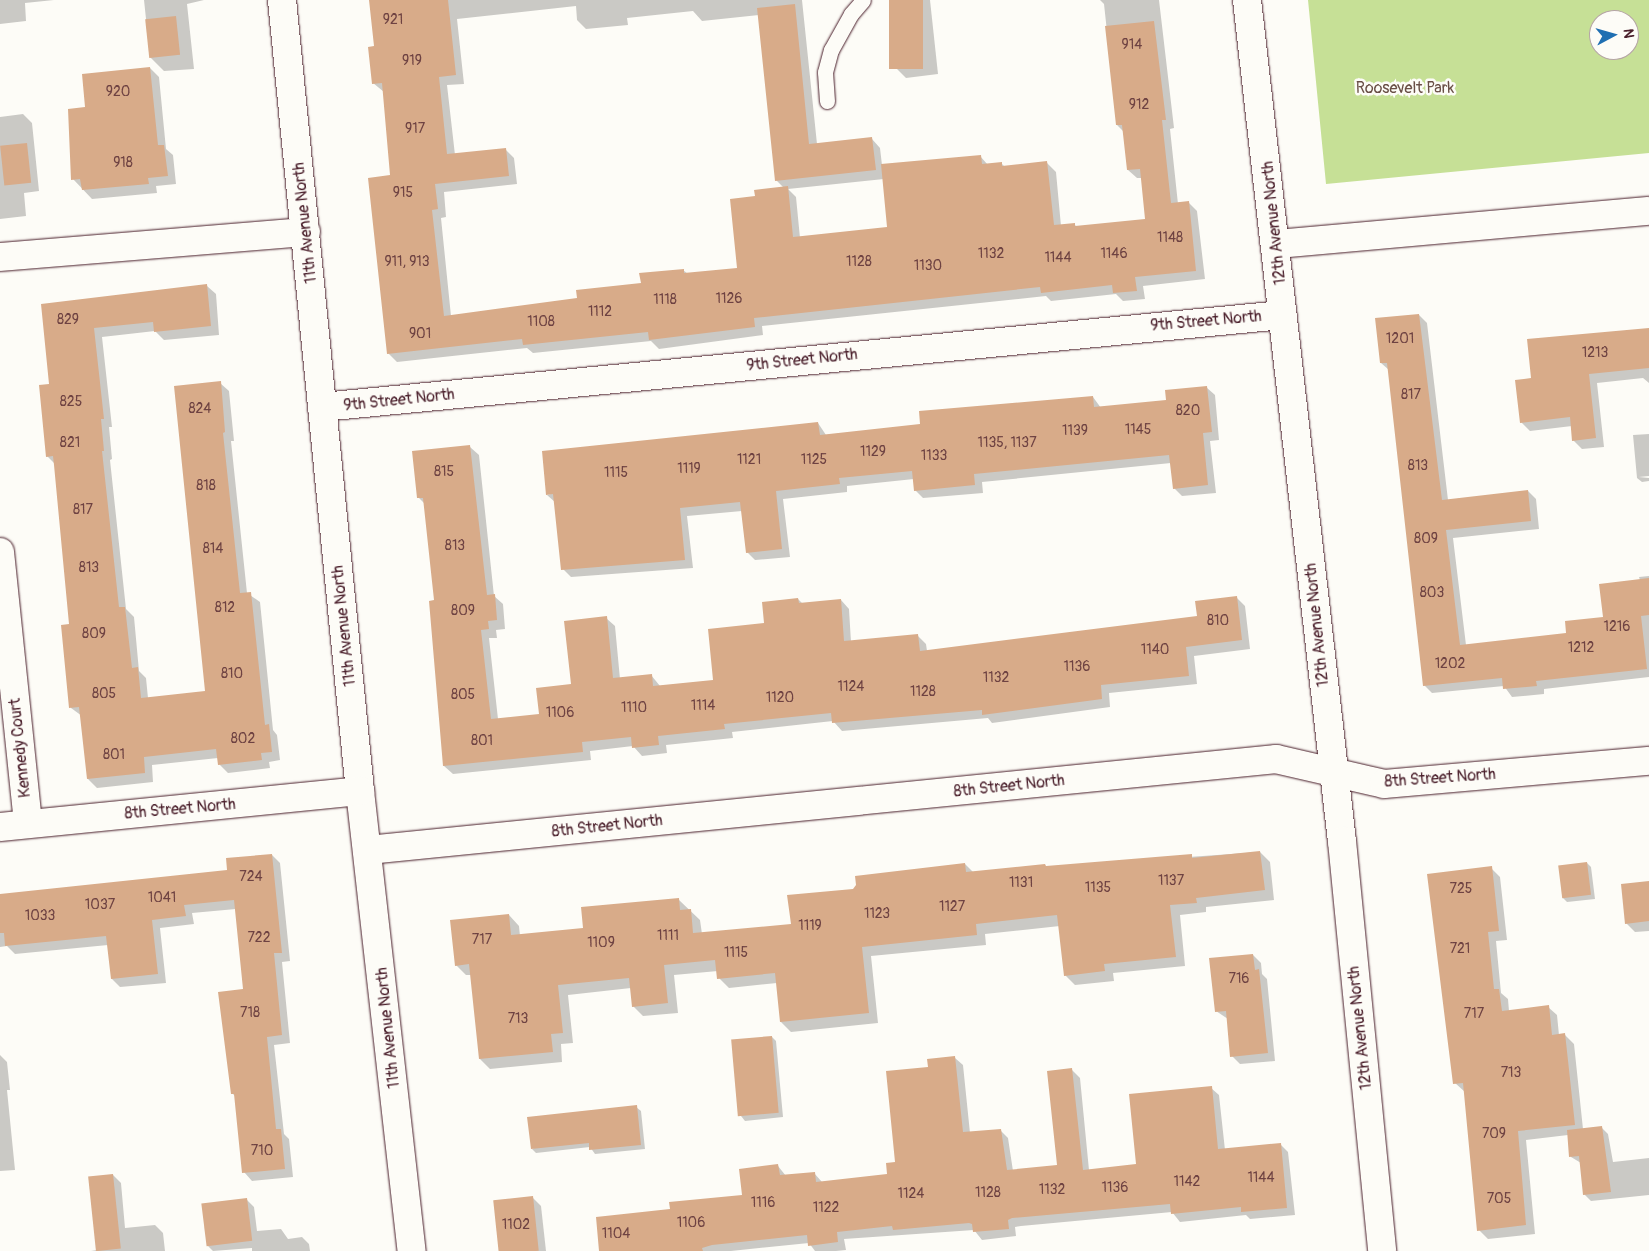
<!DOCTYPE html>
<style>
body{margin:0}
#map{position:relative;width:1649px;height:1251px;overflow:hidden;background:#fdfcf7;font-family:Pangolin,sans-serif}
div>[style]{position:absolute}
.green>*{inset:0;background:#c6e096}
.shadow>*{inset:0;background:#0003}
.building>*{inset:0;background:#d8ab89;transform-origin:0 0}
.roads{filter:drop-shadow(0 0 1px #4a1f2b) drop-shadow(0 0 1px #4a1f2b)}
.lane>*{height:15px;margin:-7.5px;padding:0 7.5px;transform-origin:7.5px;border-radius:7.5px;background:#fdfcf7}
.street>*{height:28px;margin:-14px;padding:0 14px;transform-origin:14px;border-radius:14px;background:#fdfcf7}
.secondary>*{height:28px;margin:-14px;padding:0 14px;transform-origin:14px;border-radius:14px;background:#fdfcf7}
span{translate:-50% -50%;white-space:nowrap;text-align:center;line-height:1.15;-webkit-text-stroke:5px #fdfcf7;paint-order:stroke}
.number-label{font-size:14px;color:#6e4242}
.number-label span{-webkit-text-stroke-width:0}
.park-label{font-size:16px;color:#694f46}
.street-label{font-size:16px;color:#4a1f2b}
.north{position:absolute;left:1589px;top:10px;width:50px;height:50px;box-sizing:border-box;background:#fdfcf7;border:1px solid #b5a4a5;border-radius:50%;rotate:84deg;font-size:14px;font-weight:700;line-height:20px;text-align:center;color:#4a1f2b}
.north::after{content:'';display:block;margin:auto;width:18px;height:22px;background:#1f6fb2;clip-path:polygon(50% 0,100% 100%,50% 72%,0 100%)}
</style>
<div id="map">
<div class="green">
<div style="clip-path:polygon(evenodd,1308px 0,1649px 0,1649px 153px,1326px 184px,1308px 0,1599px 20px,1629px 20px,1629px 50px,1599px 50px,1599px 20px)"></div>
</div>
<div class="shadow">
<div style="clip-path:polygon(0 0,54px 0,25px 3px,26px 21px,0 24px)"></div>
<div style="clip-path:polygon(144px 0,204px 0,187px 4px,194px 69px,164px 71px,150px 57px)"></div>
<div style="clip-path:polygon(evenodd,370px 0,802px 0,817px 144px,872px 139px,880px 148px,882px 165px,980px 156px,988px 165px,1001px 163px,1005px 167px,1047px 163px,1056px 172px,1061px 226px,1074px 224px,1077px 227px,1146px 220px,1142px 178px,1137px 178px,1128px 170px,1124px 132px,1117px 125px,1104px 4px,1100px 0,1159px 0,1174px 128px,1170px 129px,1178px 204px,1189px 203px,1197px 211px,1205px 279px,1143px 286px,1145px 299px,1123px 301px,1116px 294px,1051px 301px,1046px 296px,762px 326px,763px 335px,659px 349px,651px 341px,533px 353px,527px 348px,397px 362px,388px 353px,391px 176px,384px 92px,373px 83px,375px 48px,370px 0,576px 6px,577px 20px,586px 29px,628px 25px,627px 18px,693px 11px,702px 21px,759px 15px,776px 180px,784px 188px,756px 198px,738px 269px,688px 274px,683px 270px,642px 284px,578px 299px,451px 316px,441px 218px,446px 217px,444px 192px,517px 184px,514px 158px,505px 149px,455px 155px,447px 85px,464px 84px,457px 19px,576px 6px,370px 0,884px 179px,889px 228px,800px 238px,796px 197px,788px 189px,884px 179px)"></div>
<div style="clip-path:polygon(890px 0,930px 0,938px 74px,906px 78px,897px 69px)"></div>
<div style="clip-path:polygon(150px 68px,159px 77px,166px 149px,173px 155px,176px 184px,156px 186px,157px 193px,92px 199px,73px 179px,87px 109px)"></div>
<div style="clip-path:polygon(23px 114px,32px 123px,39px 191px,24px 193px,26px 216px,0 219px,0 117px)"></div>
<div style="clip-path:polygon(207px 286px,216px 294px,219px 335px,164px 340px,155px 331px,102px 337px,112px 427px,109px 427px,112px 459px,110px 460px,126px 609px,134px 617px,139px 671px,146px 678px,148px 698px,207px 692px,220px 383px,229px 391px,234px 441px,231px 441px,247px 593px,260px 602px,273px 730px,277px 735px,280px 760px,269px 762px,270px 768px,228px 773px,219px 764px,218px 758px,152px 765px,153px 782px,97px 788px,88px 779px,82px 716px,71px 708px,70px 625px,55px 464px,47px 456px,50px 385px,43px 305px)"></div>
<div style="clip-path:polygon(1419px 315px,1427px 323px,1448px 500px,1528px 491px,1536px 499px,1539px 529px,1453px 538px,1466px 645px,1567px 635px,1604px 618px,1640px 580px,1639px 577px,1649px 576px,1649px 677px,1544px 689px,1544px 694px,1512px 697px,1504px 686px,1432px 693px,1424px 685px,1389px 370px,1381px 363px)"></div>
<div style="clip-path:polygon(1649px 329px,1649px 383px,1643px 378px,1597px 383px,1604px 447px,1582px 449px,1573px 440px,1572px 426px,1530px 431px,1521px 422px,1532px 379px)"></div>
<div style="clip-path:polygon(1206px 387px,1215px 395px,1219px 440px,1210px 441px,1216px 493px,1182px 496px,1174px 488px,1171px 463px,982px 482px,983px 493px,923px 498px,915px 490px,914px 479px,847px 486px,847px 492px,783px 499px,790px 557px,755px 560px,747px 552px,742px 511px,687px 516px,693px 568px,571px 577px,563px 569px,556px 503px,547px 495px,818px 423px,826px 435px,922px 425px,1093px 397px,1101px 408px,1167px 401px)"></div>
<div style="clip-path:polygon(1649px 434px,1649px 476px,1639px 477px,1649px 478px,1649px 481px,1642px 482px,1637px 478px,1633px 435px)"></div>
<div style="clip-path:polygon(470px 447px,479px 455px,494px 596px,503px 604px,505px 629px,496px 630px,497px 638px,489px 638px,498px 719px,541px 715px,572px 685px,606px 618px,615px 626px,620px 679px,651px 675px,660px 686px,715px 681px,766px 624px,798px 599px,803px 604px,841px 600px,849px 609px,851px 642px,917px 635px,926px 644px,927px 651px,1198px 617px,1236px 597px,1245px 606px,1250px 649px,1194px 656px,1197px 684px,1109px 693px,1110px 707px,992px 723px,988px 718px,842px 731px,833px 721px,732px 732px,733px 738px,666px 745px,667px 753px,642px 756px,633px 746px,590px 751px,591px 760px,453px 774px,444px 766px,435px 602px,425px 504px,419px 498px)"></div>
<div style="clip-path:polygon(1260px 852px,1270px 862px,1274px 900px,1206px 907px,1206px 912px,1180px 915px,1185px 966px,1113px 973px,1114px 981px,1075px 985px,1065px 975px,1060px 926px,985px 934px,986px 945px,871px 956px,878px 1023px,791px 1032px,781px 1022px,777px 983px,729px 988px,719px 978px,718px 971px,674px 975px,678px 1013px,643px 1016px,633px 1006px,631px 988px,568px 995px,573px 1043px,561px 1044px,562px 1062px,490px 1069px,480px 1059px,471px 975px,466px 975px,456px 965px,509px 915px,519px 926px,520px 936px,584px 929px,679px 900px,700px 920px,702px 934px,792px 925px,854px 890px,965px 864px,973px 872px)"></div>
<div style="clip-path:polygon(272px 855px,280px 863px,290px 961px,282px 962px,290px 1043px,274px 1045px,284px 1134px,289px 1139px,293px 1177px,252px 1181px,244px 1172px,236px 1097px,232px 1093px,244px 990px,236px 909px,192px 913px,194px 924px,160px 928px,166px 983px,120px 987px,112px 979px,108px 945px,15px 954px,7px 946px,0 947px,0 895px,229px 871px)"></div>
<div style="clip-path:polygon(1587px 863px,1591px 867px,1595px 899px,1567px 902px,1563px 898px)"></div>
<div style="clip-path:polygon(1491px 868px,1500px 877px,1507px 940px,1496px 941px,1501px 993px,1508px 999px,1509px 1011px,1548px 1007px,1557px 1015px,1559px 1035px,1565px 1035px,1574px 1044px,1583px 1129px,1601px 1127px,1608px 1134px,1613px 1162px,1649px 1158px,1649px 1195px,1591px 1201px,1584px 1194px,1581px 1163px,1571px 1157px,1568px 1135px,1526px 1140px,1535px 1234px,1488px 1239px,1479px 1230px,1465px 1092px,1455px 1083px)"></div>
<div style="clip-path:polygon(1649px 883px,1649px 931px,1635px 932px,1626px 923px)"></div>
<div style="clip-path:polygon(1253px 955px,1261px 963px,1262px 974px,1267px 979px,1275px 1061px,1240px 1064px,1232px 1056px,1228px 1019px,1216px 1011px)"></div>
<div style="clip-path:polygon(772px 1037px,776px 1041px,783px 1117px,745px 1121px,741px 1116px)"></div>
<div style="clip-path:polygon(0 1055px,7px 1062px,10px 1090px,7px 1090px,15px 1170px,0 1171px)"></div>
<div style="clip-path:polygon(955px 1058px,963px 1065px,970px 1133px,1000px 1130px,1008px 1138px,1013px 1171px,1059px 1166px,1072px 1070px,1080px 1078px,1089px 1170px,1138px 1166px,1211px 1088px,1219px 1095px,1225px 1150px,1280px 1144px,1288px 1152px,1295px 1215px,1250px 1219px,1246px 1215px,1180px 1222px,1172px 1212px,1021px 1226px,1015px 1227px,1016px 1236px,982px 1240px,974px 1230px,844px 1239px,846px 1250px,836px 1251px,815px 1251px,809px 1243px,731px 1251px,601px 1251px,672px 1210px,743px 1196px,778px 1166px,786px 1176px,814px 1173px,822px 1182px,888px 1175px,897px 1163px,929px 1068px)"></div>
<div style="clip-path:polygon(636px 1107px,641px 1111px,645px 1149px,595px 1154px,590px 1147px,536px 1153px,532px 1149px)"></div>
<div style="clip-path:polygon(113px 1175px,121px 1183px,125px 1228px,155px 1225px,163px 1233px,165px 1251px,91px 1251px,97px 1250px)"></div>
<div style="clip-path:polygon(532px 1197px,541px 1206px,546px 1251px,500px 1251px)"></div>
<div style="clip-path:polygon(247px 1200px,254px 1207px,257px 1231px,281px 1229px,288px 1239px,302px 1237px,309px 1244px,310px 1251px,252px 1251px,252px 1248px,213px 1251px,207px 1245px)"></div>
</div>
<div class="building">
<div style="clip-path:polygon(369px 0,448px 0,456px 75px,439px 77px,447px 154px,506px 148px,509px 176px,435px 184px,438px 209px,432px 210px,444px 316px,577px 298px,576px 290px,641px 283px,639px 273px,684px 269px,684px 273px,737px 268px,730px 199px,755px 196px,754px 190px,788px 186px,793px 237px,887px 227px,881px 164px,981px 155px,982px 164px,1002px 162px,1002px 166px,1047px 161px,1054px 225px,1075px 223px,1075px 226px,1145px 219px,1140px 169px,1127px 170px,1122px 125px,1116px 125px,1105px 26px,1154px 21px,1166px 120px,1162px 120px,1171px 203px,1189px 201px,1196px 271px,1135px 277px,1137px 291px,1113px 293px,1112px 285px,1041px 293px,1040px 287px,754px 318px,755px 327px,649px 340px,648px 332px,523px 345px,522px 339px,387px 354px,368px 178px,390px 175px,382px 83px,372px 84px,368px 47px,374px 46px)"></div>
<div style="left:889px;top:0;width:34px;height:69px"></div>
<div style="clip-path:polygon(795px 4px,809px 144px,872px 137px,876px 170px,775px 181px,757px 8px)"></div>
<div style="left:176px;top:16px;width:39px;height:31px;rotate:84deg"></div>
<div style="clip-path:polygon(150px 67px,158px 145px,164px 145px,168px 176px,148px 178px,149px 184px,82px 190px,80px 179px,71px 180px,68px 109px,85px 107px,82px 74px)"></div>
<div style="left:27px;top:143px;width:40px;height:27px;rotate:84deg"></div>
<div style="clip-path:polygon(207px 284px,211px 326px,154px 332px,153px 322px,94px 328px,104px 419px,101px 419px,104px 451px,102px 451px,119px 607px,125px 607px,132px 668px,138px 667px,141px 698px,205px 691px,174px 386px,221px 381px,225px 432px,223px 433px,240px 593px,251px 592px,265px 725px,269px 724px,272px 752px,261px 753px,262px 760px,218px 765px,216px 749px,144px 757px,145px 773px,87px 779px,79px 707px,69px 708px,61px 625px,69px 624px,54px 465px,53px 456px,46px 457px,39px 385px,49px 384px,41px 304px)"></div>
<div style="clip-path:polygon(1419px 314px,1442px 500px,1528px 490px,1531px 521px,1446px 530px,1460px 645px,1566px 633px,1565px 621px,1603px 617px,1599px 584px,1649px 578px,1649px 615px,1641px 616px,1647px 669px,1536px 681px,1537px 686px,1503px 689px,1502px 678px,1423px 686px,1387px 363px,1380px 363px,1375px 318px)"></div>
<div style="clip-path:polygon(1649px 328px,1649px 368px,1589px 374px,1596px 438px,1572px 441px,1570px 417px,1520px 423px,1515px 380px,1531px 378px,1527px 339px)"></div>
<div style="clip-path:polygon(1207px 386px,1212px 432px,1203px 433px,1208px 485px,1173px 489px,1169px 455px,974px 474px,975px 485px,914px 491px,912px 471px,839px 478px,840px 484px,776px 491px,782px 549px,746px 553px,740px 502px,680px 508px,685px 560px,561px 570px,553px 494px,546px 495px,542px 451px,818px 422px,820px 435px,920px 424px,919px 411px,1093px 396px,1094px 407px,1166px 400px,1165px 390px)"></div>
<div style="clip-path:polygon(470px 445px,487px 595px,495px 594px,497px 620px,488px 621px,489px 629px,481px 630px,491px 719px,539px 714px,536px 688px,571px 684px,564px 621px,607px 616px,613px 678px,652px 674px,653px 686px,713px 680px,708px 629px,764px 623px,762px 602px,798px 598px,799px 603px,841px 599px,844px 641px,918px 634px,920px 651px,1197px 616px,1195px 601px,1237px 596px,1242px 640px,1186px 647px,1189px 676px,1101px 685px,1102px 699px,982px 715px,982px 710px,832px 723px,831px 713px,724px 724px,725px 729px,658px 736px,659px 745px,632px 748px,631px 737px,582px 742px,583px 752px,443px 766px,429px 601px,434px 600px,423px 498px,417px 498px,412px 451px)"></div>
<div style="clip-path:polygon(1260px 851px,1265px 890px,1196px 898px,1197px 903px,1170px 905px,1176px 957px,1104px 964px,1105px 971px,1064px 976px,1057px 915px,976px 924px,977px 935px,862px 947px,869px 1013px,780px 1022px,775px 973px,717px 979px,715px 960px,664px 965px,668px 1003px,632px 1007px,629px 978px,558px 985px,563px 1033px,551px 1034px,553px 1052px,479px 1059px,469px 964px,455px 966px,450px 920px,509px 914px,511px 935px,583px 928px,581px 907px,679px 898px,680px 910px,691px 909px,693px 933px,791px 924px,787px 895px,853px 889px,856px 885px,855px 876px,965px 863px,966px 872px,1045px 864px,1046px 866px,1192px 854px,1192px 858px)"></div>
<div style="clip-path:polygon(272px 854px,282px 953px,274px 953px,282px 1035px,267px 1037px,276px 1129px,281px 1129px,285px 1169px,242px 1173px,234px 1094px,231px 1094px,218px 992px,243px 989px,234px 900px,184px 905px,186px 916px,152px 920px,158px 974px,111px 979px,106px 936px,5px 946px,4px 933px,0 933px,0 894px,227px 870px,226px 858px)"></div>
<div style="left:1587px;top:862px;width:33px;height:29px;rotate:83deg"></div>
<div style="clip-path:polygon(1492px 866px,1499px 931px,1488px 932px,1494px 989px,1499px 989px,1502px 1011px,1549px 1005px,1552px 1035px,1565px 1033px,1575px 1125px,1518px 1131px,1526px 1225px,1477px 1231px,1463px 1083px,1453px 1084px,1427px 874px)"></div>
<div style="clip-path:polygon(1649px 881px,1649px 921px,1625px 924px,1621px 884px)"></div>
<div style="clip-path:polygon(1253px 954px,1255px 970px,1259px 969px,1268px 1053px,1230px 1057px,1226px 1011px,1215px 1012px,1209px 958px)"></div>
<div style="left:772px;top:1036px;width:77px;height:41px;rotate:85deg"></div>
<div style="clip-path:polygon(955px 1056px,963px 1132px,1001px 1129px,1007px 1170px,1057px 1165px,1047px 1071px,1072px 1068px,1083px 1170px,1136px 1164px,1129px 1094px,1212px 1086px,1218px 1149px,1281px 1143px,1287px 1208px,1241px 1212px,1241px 1207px,1171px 1214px,1170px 1204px,1012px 1218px,1008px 1220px,1009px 1229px,973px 1232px,972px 1224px,969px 1223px,893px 1230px,892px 1226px,837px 1232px,838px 1242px,808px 1246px,807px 1235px,712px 1245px,702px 1248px,703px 1251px,599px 1251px,596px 1217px,670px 1209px,669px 1202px,742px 1195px,739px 1169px,778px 1164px,780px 1175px,815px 1172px,816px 1182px,887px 1174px,886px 1163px,895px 1162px,886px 1071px,928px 1067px,927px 1059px)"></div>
<div style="clip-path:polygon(637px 1105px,641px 1145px,589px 1150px,589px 1143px,531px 1149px,527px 1117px)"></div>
<div style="clip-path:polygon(1602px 1126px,1611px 1192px,1583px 1195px,1579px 1156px,1569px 1157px,1567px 1130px)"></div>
<div style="left:113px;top:1174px;width:75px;height:25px;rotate:84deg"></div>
<div style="left:533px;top:1196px;width:55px;height:40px;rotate:84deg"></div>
<div style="left:247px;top:1198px;width:43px;height:46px;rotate:83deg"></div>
</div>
<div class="roads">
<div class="lane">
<div style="left:827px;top:101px;width:29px;rotate:-94deg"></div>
<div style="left:825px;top:72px;width:23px;rotate:-75deg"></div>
<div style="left:831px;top:50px;width:41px;rotate:-60.9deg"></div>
<div style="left:851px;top:14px;width:18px;rotate:-49deg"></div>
</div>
<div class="street">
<div style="left:282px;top:0;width:795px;rotate:84.37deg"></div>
<div style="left:360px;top:791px;width:463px;rotate:83.6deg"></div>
<div style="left:1277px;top:244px;width:373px;rotate:-5.1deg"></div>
<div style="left:0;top:257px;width:307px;rotate:-4.7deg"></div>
<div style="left:322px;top:407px;width:965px;rotate:-5.47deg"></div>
<div style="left:0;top:552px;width:272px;rotate:84.1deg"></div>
<div style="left:0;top:827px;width:362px;rotate:-5.7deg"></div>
<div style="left:368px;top:850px;width:913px;rotate:-5.72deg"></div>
<div style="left:1276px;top:759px;width:111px;rotate:13deg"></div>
<div style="left:1384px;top:784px;width:266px;rotate:-5deg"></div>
</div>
<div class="secondary">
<div style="left:1247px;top:0;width:846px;rotate:83.56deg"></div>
<div style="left:1342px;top:841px;width:412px;rotate:84.4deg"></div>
</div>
</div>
<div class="number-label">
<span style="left:393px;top:20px">921</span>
<span style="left:1132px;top:45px">914</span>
<span style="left:412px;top:61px">919</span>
<span style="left:118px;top:92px">920</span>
<span style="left:1139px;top:105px">912</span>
<span style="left:415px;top:129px">917</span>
<span style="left:123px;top:163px">918</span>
<span style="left:403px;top:193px">915</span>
<span style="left:1170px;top:238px">1148</span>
<span style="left:991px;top:254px">1132</span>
<span style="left:1114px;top:254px">1146</span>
<span style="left:1058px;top:258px">1144</span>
<span style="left:407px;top:262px">911, 913</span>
<span style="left:859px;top:262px">1128</span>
<span style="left:928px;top:266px">1130</span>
<span style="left:729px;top:299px">1126</span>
<span style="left:665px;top:300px">1118</span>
<span style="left:600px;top:312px">1112</span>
<span style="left:68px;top:320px">829</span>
<span style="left:541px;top:322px">1108</span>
<span style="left:420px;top:334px">901</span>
<span style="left:1400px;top:339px">1201</span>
<span style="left:1595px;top:353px">1213</span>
<span style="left:1411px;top:395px">817</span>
<span style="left:71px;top:402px">825</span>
<span style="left:200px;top:409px">824</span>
<span style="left:1188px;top:411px">820</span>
<span style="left:1138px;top:430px">1145</span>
<span style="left:1075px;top:431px">1139</span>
<span style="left:70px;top:443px">821</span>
<span style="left:1007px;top:443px">1135, 1137</span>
<span style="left:873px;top:452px">1129</span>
<span style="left:934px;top:456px">1133</span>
<span style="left:749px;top:460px">1121</span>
<span style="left:814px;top:460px">1125</span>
<span style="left:1418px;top:466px">813</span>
<span style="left:689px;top:469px">1119</span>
<span style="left:444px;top:472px">815</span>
<span style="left:616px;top:473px">1115</span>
<span style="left:206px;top:486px">818</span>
<span style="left:83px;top:510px">817</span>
<span style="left:1426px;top:539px">809</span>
<span style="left:455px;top:546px">813</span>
<span style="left:213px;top:549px">814</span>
<span style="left:89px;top:568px">813</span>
<span style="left:1432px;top:593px">803</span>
<span style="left:225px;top:608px">812</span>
<span style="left:463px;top:611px">809</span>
<span style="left:1218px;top:621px">810</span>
<span style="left:1617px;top:627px">1216</span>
<span style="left:94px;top:634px">809</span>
<span style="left:1581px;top:648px">1212</span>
<span style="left:1155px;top:650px">1140</span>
<span style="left:1450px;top:664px">1202</span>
<span style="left:1077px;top:667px">1136</span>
<span style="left:232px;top:674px">810</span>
<span style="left:996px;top:678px">1132</span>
<span style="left:851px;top:687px">1124</span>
<span style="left:923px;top:692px">1128</span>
<span style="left:104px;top:694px">805</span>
<span style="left:463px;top:695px">805</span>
<span style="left:780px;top:698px">1120</span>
<span style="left:703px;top:706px">1114</span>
<span style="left:634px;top:708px">1110</span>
<span style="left:560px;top:713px">1106</span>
<span style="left:243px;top:739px">802</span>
<span style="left:482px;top:741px">801</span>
<span style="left:114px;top:755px">801</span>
<span style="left:251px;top:877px">724</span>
<span style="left:1171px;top:881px">1137</span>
<span style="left:1021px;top:883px">1131</span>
<span style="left:1098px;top:888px">1135</span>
<span style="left:1461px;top:889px">725</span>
<span style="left:162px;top:898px">1041</span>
<span style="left:100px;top:905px">1037</span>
<span style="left:952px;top:907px">1127</span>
<span style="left:877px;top:914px">1123</span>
<span style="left:40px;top:916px">1033</span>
<span style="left:810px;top:926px">1119</span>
<span style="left:668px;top:936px">1111</span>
<span style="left:259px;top:938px">722</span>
<span style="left:482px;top:940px">717</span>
<span style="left:601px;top:943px">1109</span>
<span style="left:1460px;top:949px">721</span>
<span style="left:736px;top:953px">1115</span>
<span style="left:1239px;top:979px">716</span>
<span style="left:250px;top:1013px">718</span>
<span style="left:1474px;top:1014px">717</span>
<span style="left:518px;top:1019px">713</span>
<span style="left:1511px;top:1073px">713</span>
<span style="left:1494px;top:1134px">709</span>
<span style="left:262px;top:1151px">710</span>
<span style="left:1261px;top:1178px">1144</span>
<span style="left:1187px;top:1182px">1142</span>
<span style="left:1115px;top:1188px">1136</span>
<span style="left:1052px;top:1190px">1132</span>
<span style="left:988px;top:1193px">1128</span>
<span style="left:911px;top:1194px">1124</span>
<span style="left:1499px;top:1199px">705</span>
<span style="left:763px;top:1203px">1116</span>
<span style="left:826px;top:1208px">1122</span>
<span style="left:691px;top:1223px">1106</span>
<span style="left:516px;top:1225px">1102</span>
<span style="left:616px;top:1234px">1104</span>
</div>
<div class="park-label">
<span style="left:1405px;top:88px">Roosevelt Park</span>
</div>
<div class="street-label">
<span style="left:305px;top:223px;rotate:-96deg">11th Avenue North</span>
<span style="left:1274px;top:223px;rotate:-96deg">12th Avenue North</span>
<span style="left:1206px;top:321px;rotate:-5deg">9th Street North</span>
<span style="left:802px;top:360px;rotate:-6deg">9th Street North</span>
<span style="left:399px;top:400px;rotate:-6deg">9th Street North</span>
<span style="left:1317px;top:625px;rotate:-96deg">12th Avenue North</span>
<span style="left:344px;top:626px;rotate:-96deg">11th Avenue North</span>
<span style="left:20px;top:748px;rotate:-96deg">Kennedy Court</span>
<span style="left:1440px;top:778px;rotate:-4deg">8th Street North</span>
<span style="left:1009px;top:786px;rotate:-6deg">8th Street North</span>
<span style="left:180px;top:809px;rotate:-5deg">8th Street North</span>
<span style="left:607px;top:826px;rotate:-6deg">8th Street North</span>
<span style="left:388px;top:1028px;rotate:-96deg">11th Avenue North</span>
<span style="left:1360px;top:1028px;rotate:-96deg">12th Avenue North</span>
</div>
<div class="north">N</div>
</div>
